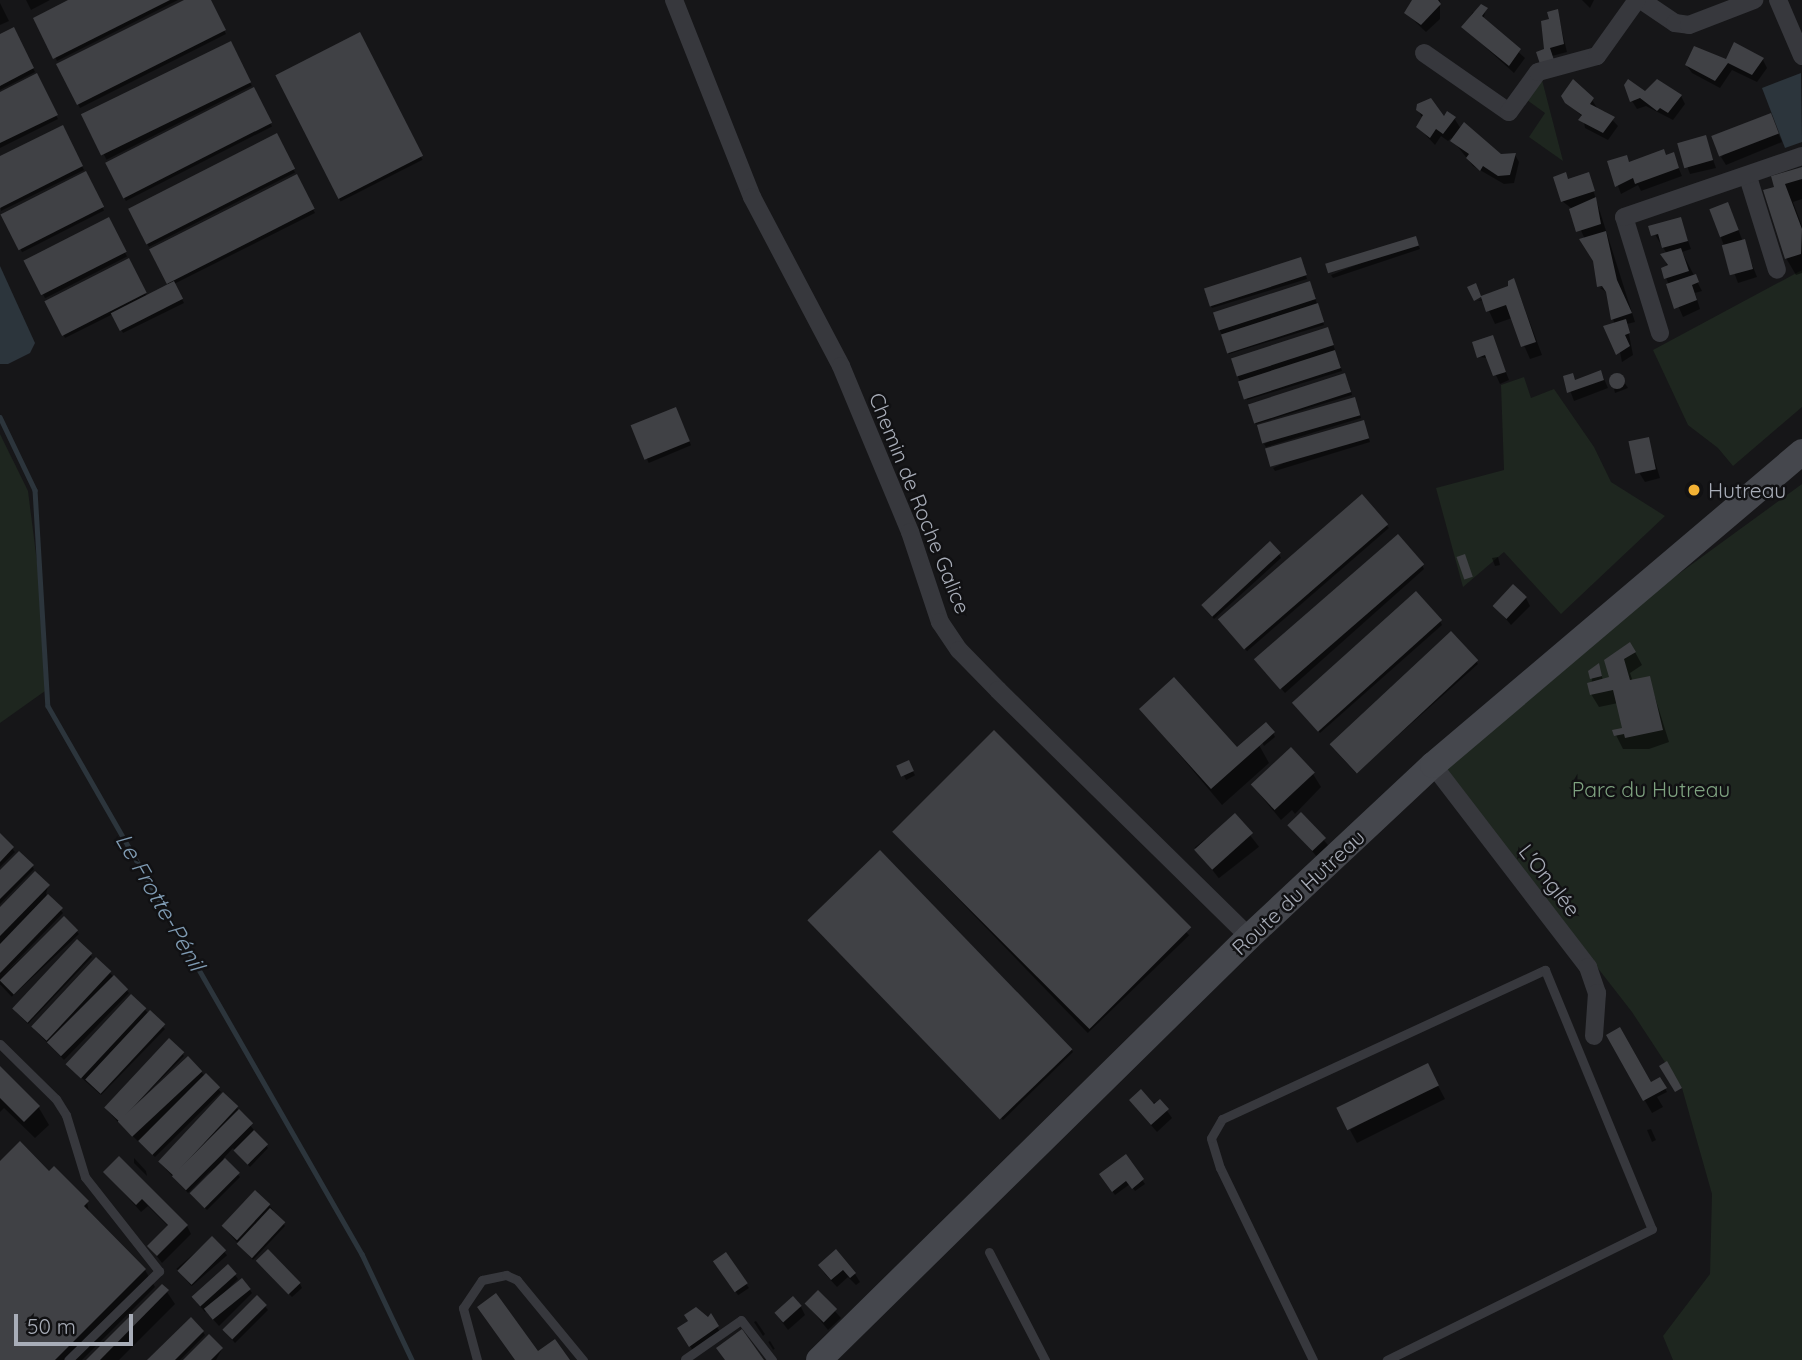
<!DOCTYPE html>
<meta charset="utf-8">
<style>
body{margin:0}
#map{position:relative;width:1802px;height:1360px;overflow:hidden;background:#161618;font-family:Quicksand,sans-serif}
div>[style]{position:absolute}
.green>*{inset:0;background:#1e261f}
.water>*{inset:0;background:#2c353c}
.shadow>*{inset:0;background:#0007;transform-origin:0 0}
.stream>*{height:4.5px;margin:-2.25px;padding:0 2.25px;transform-origin:2.25px;border-radius:2.25px;background:#2c353c}
.building>*{inset:0;background:#404145;transform-origin:0 0}
.round{border-radius:50%}
.lane>*{height:9px;margin:-4.5px;padding:0 4.5px;transform-origin:4.5px;border-radius:4.5px;background:#37383d}
.street>*{height:18px;margin:-9px;padding:0 9px;transform-origin:9px;border-radius:9px;background:#37383d}
.secondary>*{height:26px;margin:-13px;padding:0 13px;transform-origin:13px;border-radius:13px;background:#45474d}
.dots>*{width:19px;height:19px;translate:-50% -50%;box-sizing:border-box;border:4px solid #111113;border-radius:50%}
span{translate:-50% -50%;white-space:nowrap;text-align:center;line-height:1.15;-webkit-text-stroke:5px #111113;paint-order:stroke}
.poi-label{font-size:21px;color:#a8adb8}
.left{translate:0 -50%;text-align:left}
.street-label{font-size:21px;color:#a8adb8}
.park-label{font-size:21px;color:#7fa381}
.water-label{font-size:23px;color:#7f9bb3;font-style:italic}
.scale{position:absolute;left:14px;top:1314px;width:119px;height:32px;box-sizing:border-box;border:4px solid #a8adb8;border-top:0;padding-left:9px;font-size:21px;line-height:24px;white-space:nowrap;color:#a8adb8;-webkit-text-stroke:5px #111113;paint-order:stroke}
</style>
<div id="map">
<div class="green">
<div style="clip-path:polygon(1542px 80px,1563px 161px,1529px 137px,1545px 113px,1527px 100px)"></div>
<div style="clip-path:polygon(1802px 270px,1802px 407px,1733px 466px,1718px 448px,1688px 425px,1653px 350px)"></div>
<div style="clip-path:polygon(1524px 377px,1531px 398px,1554px 389px,1594px 447px,1611px 482px,1665px 516px,1561px 614px,1504px 552px,1463px 587px,1436px 488px,1504px 470px,1501px 385px)"></div>
<div style="clip-path:polygon(0 434px,28px 491px,38px 570px,45px 691px,0 723px)"></div>
<div style="clip-path:polygon(1802px 484px,1802px 1360px,1673px 1360px,1663px 1336px,1710px 1274px,1712px 1194px,1682px 1088px,1632px 1012px,1443px 769px,1614px 621px)"></div>
</div>
<div class="water">
<div style="clip-path:polygon(1801px 73px,1802px 142px,1785px 148px,1762px 88px)"></div>
<div style="clip-path:polygon(0 266px,35px 343px,30px 353px,8px 364px,0 364px)"></div>
</div>
<div class="shadow">
<div style="clip-path:polygon(26px 0,50px 0,31px 10px)"></div>
<div style="clip-path:polygon(72px 0,178px 0,57px 61px,35px 18px)"></div>
<div style="clip-path:polygon(188px 0,209px 0,226px 34px,80px 108px,58px 65px)"></div>
<div style="clip-path:polygon(1414px 0,1440px 0,1440px 19px,1426px 32px,1406px 13px)"></div>
<div style="clip-path:polygon(1582px 0,1594px 0,1590px 8px)"></div>
<div style="clip-path:polygon(0 3px,9px 21px,0 25px)"></div>
<div style="clip-path:polygon(1486px 9px,1483px 20px,1525px 58px,1514px 73px,1463px 27px,1473px 12px,1480px 17px)"></div>
<div style="clip-path:polygon(1557px 11px,1567px 52px,1552px 56px,1546px 51px)"></div>
<div style="clip-path:polygon(13px 29px,35px 72px,0 90px,0 36px)"></div>
<div style="left:359px;top:35px;width:140px;height:92px;rotate:63deg"></div>
<div style="left:230px;top:43px;width:48px;height:163px;rotate:63deg"></div>
<div style="clip-path:polygon(1694px 49px,1729px 63px,1737px 52px,1763px 60px,1767px 68px,1757px 82px,1732px 70px,1720px 88px,1692px 73px,1687px 66px)"></div>
<div style="clip-path:polygon(36px 76px,58px 119px,0 148px,0 94px)"></div>
<div style="left:253px;top:89px;width:42px;height:164px;rotate:63deg"></div>
<div style="clip-path:polygon(1645px 93px,1681px 96px,1685px 104px,1673px 120px,1646px 106px,1637px 109px,1632px 101px)"></div>
<div style="clip-path:polygon(1592px 100px,1601px 114px,1604px 111px,1618px 126px,1608px 140px,1585px 128px,1583px 117px,1568px 104px)"></div>
<div style="clip-path:polygon(1418px 110px,1454px 118px,1461px 129px,1500px 156px,1515px 155px,1519px 162px,1514px 183px,1504px 184px,1473px 166px,1451px 138px,1448px 141px,1441px 136px,1435px 145px,1418px 127px,1423px 119px)"></div>
<div style="clip-path:polygon(1770px 115px,1782px 142px,1726px 165px,1721px 157px)"></div>
<div style="clip-path:polygon(62px 127px,84px 170px,1px 211px,0 158px)"></div>
<div style="left:276px;top:135px;width:42px;height:164px;rotate:63deg"></div>
<div style="clip-path:polygon(1705px 137px,1716px 168px,1690px 174px,1679px 145px)"></div>
<div style="clip-path:polygon(1673px 155px,1682px 176px,1641px 191px,1638px 185px,1621px 194px,1609px 162px,1626px 157px,1630px 164px)"></div>
<div style="clip-path:polygon(1802px 169px,1802px 199px,1793px 202px,1802px 226px,1802px 273px,1796px 275px,1786px 258px,1776px 188px)"></div>
<div style="left:85px;top:173px;width:42px;height:92px;rotate:63deg"></div>
<div style="clip-path:polygon(1588px 174px,1635px 322px,1627px 324px,1633px 355px,1622px 362px,1608px 293px,1600px 288px,1611px 285px,1599px 287px,1595px 262px,1571px 208px,1562px 201px,1568px 180px)"></div>
<div style="clip-path:polygon(297px 176px,315px 213px,174px 284px,184px 303px,123px 333px,113px 314px,65px 338px,46px 301px,129px 260px,147px 297px,169px 286px,151px 249px)"></div>
<div style="clip-path:polygon(1728px 204px,1757px 277px,1738px 283px,1720px 235px)"></div>
<div style="left:108px;top:219px;width:42px;height:92px;rotate:63deg"></div>
<div style="clip-path:polygon(1680px 219px,1691px 249px,1682px 252px,1702px 291px,1695px 293px,1700px 309px,1683px 317px,1666px 278px,1667px 254px,1651px 228px)"></div>
<div style="clip-path:polygon(1417px 241px,1420px 249px,1333px 278px,1331px 275px)"></div>
<div style="clip-path:polygon(1302px 262px,1307px 279px,1212px 308px,1210px 304px)"></div>
<div style="clip-path:polygon(1514px 280px,1542px 355px,1530px 359px,1512px 318px,1495px 324px,1484px 300px,1477px 301px,1510px 288px)"></div>
<div style="clip-path:polygon(1311px 286px,1324px 325px,1229px 354px,1219px 328px)"></div>
<div style="clip-path:polygon(1329px 332px,1342px 371px,1247px 400px,1237px 374px)"></div>
<div style="clip-path:polygon(1492px 337px,1509px 380px,1500px 384px,1488px 358px,1478px 357px)"></div>
<div style="clip-path:polygon(1601px 372px,1608px 388px,1574px 401px,1565px 377px,1576px 381px)"></div>
<div style="clip-path:polygon(1619px 374px,1628px 388px,1615px 393px,1611px 377px)"></div>
<div style="clip-path:polygon(1347px 379px,1352px 395px,1256px 424px,1254px 421px,1249px 404px)"></div>
<div style="clip-path:polygon(1356px 402px,1361px 418px,1266px 447px,1264px 444px)"></div>
<div style="left:677px;top:412px;width:36px;height:46px;rotate:67deg"></div>
<div style="clip-path:polygon(1365px 426px,1370px 442px,1275px 471px,1273px 468px)"></div>
<div style="clip-path:polygon(1648px 439px,1660px 478px,1645px 482px,1640px 474px)"></div>
<div style="left:1362px;top:497px;width:41px;height:188px;rotate:49deg"></div>
<div style="clip-path:polygon(1279px 554px,1281px 558px,1214px 619px,1205px 609px)"></div>
<div style="clip-path:polygon(1498px 557px,1500px 565px,1495px 566px,1492px 558px)"></div>
<div style="clip-path:polygon(1422px 565px,1424px 569px,1285px 693px,1260px 665px)"></div>
<div style="clip-path:polygon(1526px 598px,1530px 606px,1511px 625px,1494px 605px)"></div>
<div style="clip-path:polygon(1440px 621px,1442px 625px,1320px 733px,1295px 705px)"></div>
<div style="clip-path:polygon(1635px 652px,1642px 665px,1630px 673px,1633px 682px,1649px 678px,1669px 742px,1649px 749px,1623px 749px,1614px 731px,1624px 729px,1618px 703px,1599px 707px,1591px 694px,1592px 678px,1600px 668px,1603px 681px,1611px 678px,1606px 660px)"></div>
<div style="clip-path:polygon(1476px 661px,1478px 664px,1356px 773px,1331px 746px)"></div>
<div style="clip-path:polygon(1141px 709px,1237px 750px,1259px 745px,1269px 763px,1222px 805px)"></div>
<div style="left:994px;top:733px;width:281px;height:141px;rotate:46deg"></div>
<div style="clip-path:polygon(1257px 733px,1273px 733px,1275px 737px,1264px 746px)"></div>
<div style="left:908px;top:762px;width:15px;height:10px;rotate:62deg"></div>
<div style="clip-path:polygon(1313px 774px,1321px 787px,1295px 814px,1292px 810px,1281px 820px,1252px 785px)"></div>
<div style="left:1301px;top:814px;width:44px;height:16px;rotate:49deg"></div>
<div style="left:1235px;top:816px;width:39px;height:51px;rotate:52deg"></div>
<div style="clip-path:polygon(0 836px,15px 852px,0 867px)"></div>
<div style="clip-path:polygon(32px 866px,34px 869px,0 904px,0 873px)"></div>
<div style="clip-path:polygon(48px 886px,46px 894px,63px 913px,0 978px,0 910px)"></div>
<div style="left:64px;top:918px;width:22px;height:92px;rotate:47deg"></div>
<div style="clip-path:polygon(811px 924px,1071px 1049px,1073px 1052px,1003px 1120px)"></div>
<div style="clip-path:polygon(90px 954px,92px 957px,28px 1024px,15px 1011px)"></div>
<div style="clip-path:polygon(109px 972px,129px 993px,64px 1060px,34px 1029px)"></div>
<div style="clip-path:polygon(144px 1009px,165px 1029px,101px 1095px,68px 1066px)"></div>
<div style="clip-path:polygon(1608px 1036px,1650px 1084px,1660px 1079px,1667px 1092px,1657px 1097px,1663px 1107px,1652px 1113px)"></div>
<div style="clip-path:polygon(182px 1053px,184px 1056px,118px 1122px,106px 1109px)"></div>
<div style="clip-path:polygon(0 1068px,39px 1108px,49px 1125px,35px 1138px,4px 1108px,0 1112px)"></div>
<div style="clip-path:polygon(201px 1072px,221px 1092px,155px 1157px,124px 1128px)"></div>
<div style="clip-path:polygon(1434px 1078px,1445px 1099px,1357px 1143px,1350px 1130px)"></div>
<div style="clip-path:polygon(1160px 1101px,1172px 1118px,1157px 1132px,1136px 1108px)"></div>
<div style="clip-path:polygon(236px 1107px,268px 1148px,250px 1167px,233px 1148px,223px 1159px,240px 1177px,207px 1210px,194px 1197px,212px 1169px,188px 1193px,160px 1163px)"></div>
<div style="clip-path:polygon(1651px 1129px,1656px 1140px,1652px 1142px,1647px 1130px)"></div>
<div style="clip-path:polygon(1126px 1157px,1145px 1184px,1135px 1191px,1130px 1184px,1115px 1195px,1101px 1175px)"></div>
<div style="clip-path:polygon(134px 1158px,146px 1171px,147px 1176px,134px 1163px)"></div>
<div style="clip-path:polygon(0 1164px,49px 1173px,87px 1202px,89px 1213px,145px 1270px,155px 1287px,82px 1360px,0 1360px)"></div>
<div style="clip-path:polygon(105px 1172px,187px 1226px,191px 1234px,162px 1263px,149px 1246px,169px 1227px,148px 1206px,141px 1212px)"></div>
<div style="clip-path:polygon(269px 1205px,285px 1226px,253px 1260px,225px 1229px)"></div>
<div style="left:212px;top:1238px;width:23px;height:47px;rotate:49deg"></div>
<div style="clip-path:polygon(836px 1252px,855px 1274px,860px 1282px,856px 1285px,848px 1277px,837px 1287px,825px 1274px,820px 1266px)"></div>
<div style="left:726px;top:1254px;width:41px;height:13px;rotate:56deg"></div>
<div style="clip-path:polygon(260px 1264px,300px 1284px,302px 1288px,292px 1297px)"></div>
<div style="clip-path:polygon(228px 1266px,238px 1279px,205px 1312px,197px 1303px)"></div>
<div style="clip-path:polygon(250px 1290px,252px 1293px,219px 1326px,211px 1317px)"></div>
<div style="clip-path:polygon(167px 1292px,175px 1304px,119px 1360px,88px 1360px)"></div>
<div style="clip-path:polygon(818px 1292px,841px 1318px,828px 1330px,807px 1304px)"></div>
<div style="clip-path:polygon(257px 1297px,268px 1310px,235px 1343px,227px 1334px)"></div>
<div style="clip-path:polygon(801px 1307px,805px 1315px,788px 1330px,776px 1314px)"></div>
<div style="clip-path:polygon(756px 1321px,765px 1334px,763px 1336px,754px 1322px)"></div>
<div style="clip-path:polygon(690px 1322px,717px 1327px,722px 1335px,695px 1354px,679px 1329px)"></div>
<div style="clip-path:polygon(203px 1332px,205px 1335px,180px 1360px,150px 1360px)"></div>
<div style="left:770px;top:1341px;width:9px;height:2px;rotate:58deg"></div>
<div style="clip-path:polygon(222px 1349px,216px 1360px,186px 1360px)"></div>
</div>
<div class="stream">
<div style="left:0;top:417px;width:81px;rotate:64.4deg"></div>
<div style="left:35px;top:490px;width:216px;rotate:86.6deg"></div>
<div style="left:48px;top:706px;width:632px;rotate:60.19deg"></div>
<div style="left:362px;top:1254px;width:117px;rotate:64.7deg"></div>
</div>
<div class="building">
<div style="clip-path:polygon(68px 0,170px 0,53px 59px,33px 18px)"></div>
<div style="clip-path:polygon(184px 0,211px 0,226px 30px,77px 105px,56px 64px)"></div>
<div style="clip-path:polygon(1412px 0,1438px 0,1441px 4px,1421px 25px,1404px 13px)"></div>
<div style="clip-path:polygon(1481px 4px,1488px 8px,1482px 16px,1521px 49px,1509px 66px,1461px 27px)"></div>
<div style="clip-path:polygon(1558px 9px,1564px 44px,1550px 48px,1554px 60px,1540px 64px,1536px 52px,1544px 49px,1541px 21px,1549px 19px,1547px 12px)"></div>
<div style="clip-path:polygon(14px 27px,34px 68px,0 86px,0 34px)"></div>
<div style="left:360px;top:32px;width:139px;height:95px;rotate:63deg"></div>
<div style="left:231px;top:41px;width:46px;height:167px;rotate:64deg"></div>
<div style="clip-path:polygon(1734px 42px,1764px 58px,1752px 75px,1728px 63px,1715px 81px,1685px 65px,1694px 46px,1726px 59px)"></div>
<div style="clip-path:polygon(37px 73px,58px 115px,0 143px,0 92px)"></div>
<div style="clip-path:polygon(1573px 79px,1594px 98px,1590px 104px,1615px 117px,1603px 133px,1578px 120px,1582px 115px,1565px 103px,1561px 96px)"></div>
<div style="clip-path:polygon(1628px 79px,1645px 91px,1657px 79px,1682px 95px,1668px 113px,1660px 108px,1657px 111px,1640px 98px,1630px 102px,1624px 85px)"></div>
<div style="left:254px;top:87px;width:40px;height:167px;rotate:63deg"></div>
<div style="clip-path:polygon(1431px 98px,1444px 116px,1447px 111px,1456px 117px,1443px 134px,1436px 129px,1430px 138px,1416px 127px,1423px 115px,1416px 110px,1417px 104px)"></div>
<div style="left:1771px;top:113px;width:22px;height:64px;rotate:69deg"></div>
<div style="clip-path:polygon(1464px 122px,1501px 154px,1516px 153px,1510px 175px,1498px 176px,1483px 166px,1480px 171px,1466px 158px,1469px 154px,1450px 141px)"></div>
<div style="clip-path:polygon(63px 125px,83px 166px,0 208px,0 156px)"></div>
<div style="left:277px;top:133px;width:40px;height:167px;rotate:63deg"></div>
<div style="left:1706px;top:135px;width:26px;height:30px;rotate:74deg"></div>
<div style="clip-path:polygon(1664px 149px,1666px 155px,1674px 152px,1679px 168px,1635px 184px,1633px 178px,1615px 187px,1607px 161px,1627px 155px,1629px 162px)"></div>
<div style="clip-path:polygon(1802px 167px,1802px 179px,1785px 184px,1802px 229px,1801px 254px,1785px 259px,1763px 190px,1774px 187px,1771px 176px)"></div>
<div style="left:86px;top:171px;width:40px;height:96px;rotate:63deg"></div>
<div style="clip-path:polygon(1566px 172px,1568px 179px,1589px 172px,1595px 191px,1561px 202px,1553px 177px)"></div>
<div style="left:297px;top:174px;width:39px;height:166px;rotate:63deg"></div>
<div style="clip-path:polygon(1596px 197px,1601px 224px,1576px 232px,1569px 209px)"></div>
<div style="left:1728px;top:202px;width:30px;height:20px;rotate:69deg"></div>
<div style="left:109px;top:217px;width:39px;height:96px;rotate:63deg"></div>
<div style="clip-path:polygon(1681px 217px,1688px 241px,1662px 248px,1658px 234px,1651px 236px,1648px 226px)"></div>
<div style="clip-path:polygon(1606px 231px,1617px 280px,1632px 313px,1611px 320px,1606px 292px,1602px 286px,1597px 287px,1593px 261px,1579px 239px)"></div>
<div style="left:1416px;top:236px;width:10px;height:95px;rotate:73deg"></div>
<div style="left:1745px;top:239px;width:31px;height:24px;rotate:75deg"></div>
<div style="clip-path:polygon(1681px 248px,1689px 271px,1664px 279px,1661px 268px,1668px 265px,1660px 254px)"></div>
<div style="left:1301px;top:257px;width:19px;height:102px;rotate:72deg"></div>
<div style="left:129px;top:258px;width:39px;height:95px;rotate:63deg"></div>
<div style="clip-path:polygon(1696px 274px,1699px 282px,1692px 285px,1697px 300px,1674px 309px,1666px 284px)"></div>
<div style="clip-path:polygon(1514px 278px,1536px 342px,1521px 347px,1506px 305px,1486px 312px,1481px 297px,1474px 301px,1467px 287px,1476px 283px,1481px 296px,1508px 286px,1508px 281px)"></div>
<div style="left:174px;top:281px;width:20px;height:71px;rotate:63deg"></div>
<div style="left:1310px;top:281px;width:19px;height:102px;rotate:72deg"></div>
<div style="left:1318px;top:303px;width:20px;height:102px;rotate:72deg"></div>
<div style="clip-path:polygon(1626px 319px,1630px 333px,1625px 335px,1630px 346px,1616px 355px,1603px 326px)"></div>
<div style="left:1328px;top:327px;width:19px;height:102px;rotate:72deg"></div>
<div style="clip-path:polygon(1493px 335px,1506px 372px,1493px 376px,1485px 355px,1477px 358px,1472px 342px)"></div>
<div style="left:1335px;top:350px;width:19px;height:102px;rotate:72deg"></div>
<div style="clip-path:polygon(1601px 370px,1604px 380px,1567px 393px,1563px 376px,1573px 373px,1575px 380px)"></div>
<div class="round" style="left:1609px;top:373px;width:16px;height:16px"></div>
<div style="left:1345px;top:373px;width:20px;height:102px;rotate:72deg"></div>
<div style="left:1355px;top:397px;width:19px;height:102px;rotate:74deg"></div>
<div style="left:676px;top:407px;width:37px;height:49px;rotate:68deg"></div>
<div style="left:1364px;top:420px;width:19px;height:103px;rotate:74deg"></div>
<div style="left:1649px;top:437px;width:33px;height:21px;rotate:78deg"></div>
<div style="left:1362px;top:494px;width:40px;height:191px;rotate:49deg"></div>
<div style="left:1398px;top:534px;width:40px;height:191px;rotate:49deg"></div>
<div style="left:1270px;top:541px;width:16px;height:94px;rotate:47deg"></div>
<div style="left:1465px;top:554px;width:24px;height:9px;rotate:71deg"></div>
<div style="left:1513px;top:584px;width:19px;height:30px;rotate:43deg"></div>
<div style="left:1416px;top:591px;width:39px;height:167px;rotate:48deg"></div>
<div style="left:1451px;top:631px;width:40px;height:166px;rotate:47deg"></div>
<div style="clip-path:polygon(1630px 642px,1636px 652px,1624px 659px,1630px 680px,1650px 676px,1663px 730px,1625px 738px,1624px 734px,1614px 736px,1612px 730px,1622px 728px,1613px 690px,1590px 695px,1587px 683px,1609px 677px,1604px 660px)"></div>
<div style="clip-path:polygon(1599px 663px,1602px 676px,1590px 679px,1588px 671px)"></div>
<div style="clip-path:polygon(1174px 677px,1237px 747px,1266px 722px,1275px 732px,1211px 789px,1139px 709px)"></div>
<div style="left:994px;top:730px;width:279px;height:144px;rotate:45deg"></div>
<div style="left:1291px;top:747px;width:35px;height:55px;rotate:47deg"></div>
<div style="left:909px;top:760px;width:12px;height:14px;rotate:66deg"></div>
<div style="left:1301px;top:812px;width:36px;height:19px;rotate:46deg"></div>
<div style="left:1235px;top:813px;width:27px;height:55px;rotate:48deg"></div>
<div style="clip-path:polygon(0 833px,14px 847px,0 862px)"></div>
<div style="left:880px;top:850px;width:277px;height:101px;rotate:46deg"></div>
<div style="clip-path:polygon(19px 851px,34px 865px,0 899px,0 870px)"></div>
<div style="clip-path:polygon(35px 871px,50px 885px,0 936px,0 907px)"></div>
<div style="clip-path:polygon(48px 894px,63px 908px,0 973px,0 944px)"></div>
<div style="left:64px;top:916px;width:20px;height:91px;rotate:45deg"></div>
<div style="left:77px;top:939px;width:21px;height:95px;rotate:43deg"></div>
<div style="left:96px;top:957px;width:21px;height:95px;rotate:43deg"></div>
<div style="left:114px;top:975px;width:20px;height:95px;rotate:45deg"></div>
<div style="left:131px;top:994px;width:21px;height:96px;rotate:43deg"></div>
<div style="left:150px;top:1010px;width:21px;height:95px;rotate:43deg"></div>
<div style="clip-path:polygon(1620px 1027px,1651px 1082px,1660px 1077px,1667px 1088px,1643px 1101px,1606px 1035px)"></div>
<div style="left:169px;top:1038px;width:21px;height:95px;rotate:43deg"></div>
<div style="left:188px;top:1056px;width:21px;height:96px;rotate:47deg"></div>
<div style="clip-path:polygon(1667px 1061px,1682px 1088px,1675px 1092px,1659px 1066px)"></div>
<div style="left:1428px;top:1063px;width:25px;height:102px;rotate:64deg"></div>
<div style="clip-path:polygon(0 1066px,40px 1106px,24px 1122px,0 1098px)"></div>
<div style="left:206px;top:1073px;width:20px;height:96px;rotate:45deg"></div>
<div style="clip-path:polygon(1141px 1089px,1154px 1104px,1160px 1099px,1169px 1109px,1151px 1125px,1129px 1100px)"></div>
<div style="left:223px;top:1092px;width:21px;height:95px;rotate:43deg"></div>
<div style="left:239px;top:1109px;width:20px;height:95px;rotate:45deg"></div>
<div style="left:254px;top:1130px;width:20px;height:29px;rotate:45deg"></div>
<div style="clip-path:polygon(20px 1141px,49px 1171px,54px 1166px,89px 1201px,84px 1206px,146px 1269px,55px 1360px,0 1360px,0 1161px)"></div>
<div style="clip-path:polygon(1126px 1154px,1144px 1179px,1132px 1189px,1126px 1181px,1112px 1192px,1099px 1174px)"></div>
<div style="clip-path:polygon(119px 1156px,188px 1225px,157px 1256px,147px 1246px,168px 1225px,142px 1199px,136px 1205px,103px 1172px)"></div>
<div style="left:225px;top:1158px;width:21px;height:50px;rotate:45deg"></div>
<div style="left:255px;top:1190px;width:21px;height:49px;rotate:43deg"></div>
<div style="left:270px;top:1208px;width:21px;height:49px;rotate:43deg"></div>
<div style="left:212px;top:1236px;width:20px;height:49px;rotate:45deg"></div>
<div style="left:268px;top:1249px;width:47px;height:17px;rotate:46deg"></div>
<div style="clip-path:polygon(836px 1249px,856px 1273px,850px 1278px,843px 1270px,831px 1280px,818px 1265px)"></div>
<div style="left:726px;top:1252px;width:38px;height:16px;rotate:55deg"></div>
<div style="left:228px;top:1264px;width:13px;height:49px;rotate:48deg"></div>
<div style="left:242px;top:1278px;width:14px;height:49px;rotate:51deg"></div>
<div style="clip-path:polygon(162px 1284px,169px 1290px,100px 1360px,86px 1360px)"></div>
<div style="left:818px;top:1290px;width:27px;height:19px;rotate:45deg"></div>
<div style="clip-path:polygon(496px 1293px,538px 1351px,555px 1339px,570px 1360px,515px 1360px,477px 1307px)"></div>
<div style="left:257px;top:1295px;width:14px;height:49px;rotate:45deg"></div>
<div style="left:793px;top:1296px;width:13px;height:25px;rotate:48deg"></div>
<div style="clip-path:polygon(696px 1307px,708px 1317px,711px 1313px,719px 1326px,689px 1347px,677px 1328px,688px 1321px,684px 1315px)"></div>
<div style="clip-path:polygon(191px 1317px,204px 1331px,175px 1360px,147px 1360px)"></div>
<div style="clip-path:polygon(742px 1329px,764px 1360px,725px 1360px,716px 1348px)"></div>
<div style="clip-path:polygon(209px 1334px,223px 1348px,211px 1360px,183px 1360px)"></div>
</div>
<div class="lane">
<div style="left:0;top:1044px;width:78px;rotate:44.5deg"></div>
<div style="left:56px;top:1099px;width:19px;rotate:58deg"></div>
<div style="left:66px;top:1115px;width:65px;rotate:73deg"></div>
<div style="left:85px;top:1177px;width:120px;rotate:51.8deg"></div>
<div style="left:159px;top:1271px;width:127px;rotate:135.6deg"></div>
<div style="left:989px;top:1252px;width:122px;rotate:62.6deg"></div>
<div style="left:685px;top:1359px;width:68px;rotate:-34.9deg"></div>
<div style="left:741px;top:1320px;width:51px;rotate:52.2deg"></div>
<div style="left:477px;top:1360px;width:54px;rotate:-105.1deg"></div>
<div style="left:463px;top:1308px;width:34px;rotate:-56deg"></div>
<div style="left:482px;top:1280px;width:25px;rotate:-12deg"></div>
<div style="left:506px;top:1275px;width:12px;rotate:24deg"></div>
<div style="left:517px;top:1280px;width:104px;rotate:50.5deg"></div>
<div style="left:1313px;top:1360px;width:213px;rotate:-115.8deg"></div>
<div style="left:1220px;top:1168px;width:31px;rotate:-107deg"></div>
<div style="left:1211px;top:1138px;width:22px;rotate:-60deg"></div>
<div style="left:1222px;top:1119px;width:356px;rotate:-24.8deg"></div>
<div style="left:1545px;top:970px;width:280px;rotate:67.6deg"></div>
<div style="left:1652px;top:1229px;width:296px;rotate:153.7deg"></div>
</div>
<div class="street">
<div style="left:674px;top:0;width:212px;rotate:68.4deg"></div>
<div style="left:752px;top:197px;width:191px;rotate:62.2deg"></div>
<div style="left:841px;top:366px;width:180px;rotate:67.4deg"></div>
<div style="left:910px;top:532px;width:95px;rotate:71.6deg"></div>
<div style="left:940px;top:622px;width:34px;rotate:56deg"></div>
<div style="left:959px;top:650px;width:56px;rotate:45.7deg"></div>
<div style="left:998px;top:690px;width:352px;rotate:44.5deg"></div>
<div style="left:1641px;top:0;width:41px;rotate:34.1deg"></div>
<div style="left:1675px;top:23px;width:14px;rotate:8deg"></div>
<div style="left:1689px;top:25px;width:70px;rotate:-21deg"></div>
<div style="left:1778px;top:0;width:61px;rotate:66.8deg"></div>
<div style="left:1424px;top:53px;width:103px;rotate:34.8deg"></div>
<div style="left:1509px;top:112px;width:49px;rotate:-54.1deg"></div>
<div style="left:1538px;top:72px;width:61px;rotate:-15.2deg"></div>
<div style="left:1597px;top:56px;width:69px;rotate:-54.5deg"></div>
<div style="left:1748px;top:177px;width:97px;rotate:72.7deg"></div>
<div style="left:1660px;top:333px;width:121px;rotate:-107.2deg"></div>
<div style="left:1624px;top:217px;width:188px;rotate:-18.9deg"></div>
<div style="left:1433px;top:765px;width:255px;rotate:52.5deg"></div>
<div style="left:1588px;top:967px;width:28px;rotate:71deg"></div>
<div style="left:1597px;top:993px;width:43px;rotate:94deg"></div>
</div>
<div class="secondary">
<div style="left:819px;top:1360px;width:603px;rotate:-44.53deg"></div>
<div style="left:1249px;top:937px;width:252px;rotate:-43.1deg"></div>
<div style="left:1433px;top:765px;width:484px;rotate:-40.3deg"></div>
</div>
<div class="dots">
<div style="left:1694px;top:490px;background:#f2b134"></div>
</div>
<div class="poi-label">
<span class="left" style="left:1708px;top:490px">Hutreau</span>
</div>
<div class="street-label">
<span style="left:920px;top:503px;rotate:68deg">Chemin de Roche Galice</span>
<span style="left:1550px;top:880px;rotate:52deg">L'Onglée</span>
<span style="left:1298px;top:892px;rotate:-43deg">Route du Hutreau</span>
</div>
<div class="park-label">
<span style="left:1651px;top:789px">Parc du Hutreau</span>
</div>
<div class="water-label">
<span style="left:160px;top:902px;rotate:60deg">Le Frotte-Pénil</span>
</div>
<div class="scale">50 m</div>
</div>
